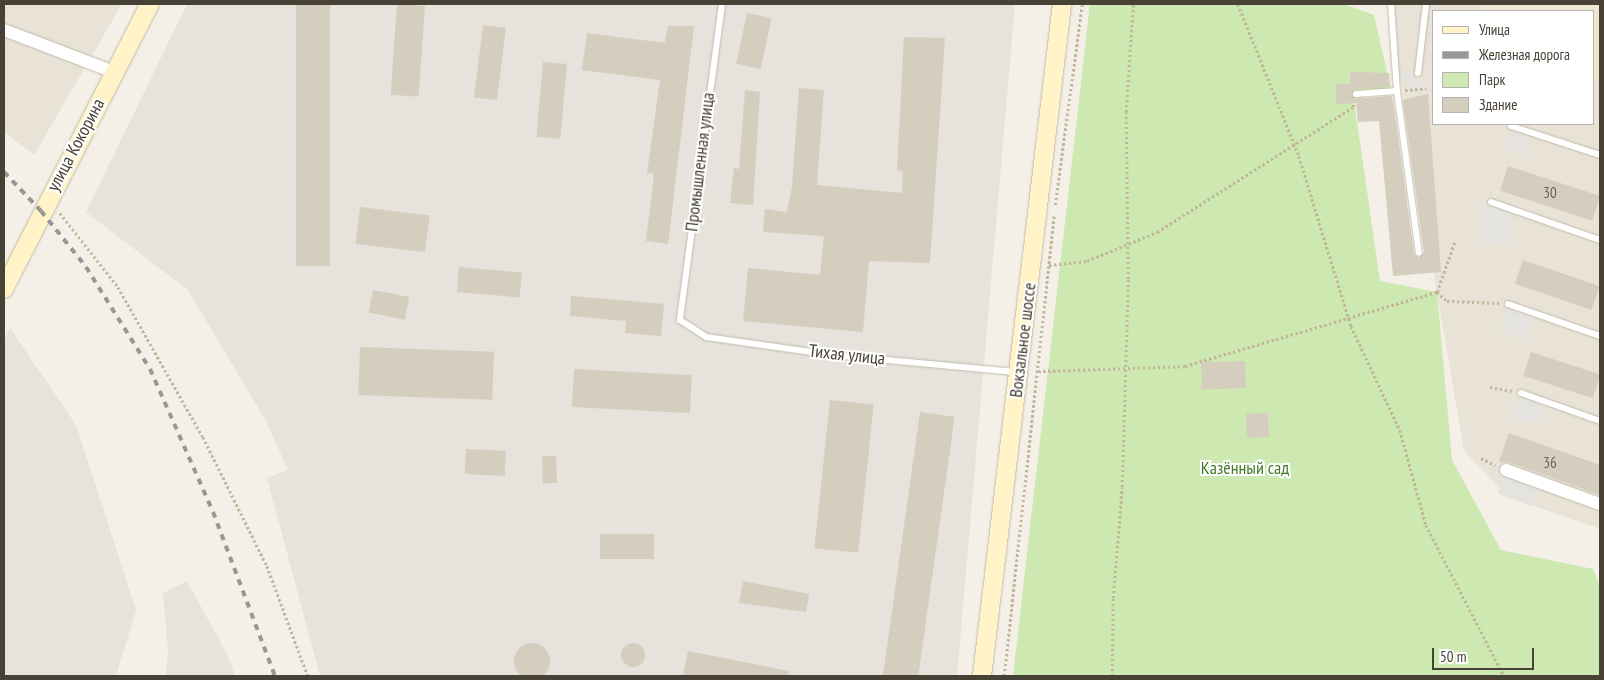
<!DOCTYPE html>
<meta charset="utf-8">
<style>
body{margin:0}
#map{position:relative;width:1604px;height:680px;overflow:hidden;background:#f4f0e7;font-family:"PT Sans Narrow",sans-serif}
div>[style]{position:absolute}
.residential>*{inset:0;background:#e8e3d6}
.industrial>*{inset:0;background:#e6e2dc}
.education>*{inset:0;background:#ede6d1}
.green>*{inset:0;background:#cde8b0}
.parking>*{inset:0;background:#e5e3df;transform-origin:0 0}
.building>*{inset:0;background:#d5cdbd;transform-origin:0 0}
.round{border-radius:50%}
.path>*{height:2.5px;margin-top:-1.25px;transform-origin:0;background:repeating-linear-gradient(90deg,#c1b59b 0 2.5px,transparent 0 5px)}
.roads{filter:drop-shadow(0 0 1px #c2bbad) drop-shadow(0 0 1px #c2bbad)}
.service>*{height:6px;margin:-3px;padding:0 3px;transform-origin:3px;border-radius:3px;background:#fff}
.minor>*{height:12px;margin:-6px;padding:0 6px;transform-origin:6px;border-radius:6px;background:#fff}
.secondary>*{height:18px;margin:-9px;padding:0 9px;transform-origin:9px;border-radius:9px;background:#fff3c7}
.rail>*{height:4px;margin-top:-2px;transform-origin:0;background:repeating-linear-gradient(90deg,#979797 0 6px,transparent 0 12px)}
span{translate:-50% -50%;white-space:nowrap;text-align:center;line-height:1.15;-webkit-text-stroke:4px #fff;paint-order:stroke}
.number-label{font-size:15px;color:#6a6458}
.number-label span{-webkit-text-stroke-width:0}
.street-label{font-size:18px;color:#474136}
.park-label{font-size:18px;color:#457929}
.frame{position:absolute;inset:0;border:5px solid #474136;pointer-events:none}
.legend{position:absolute;left:1432px;top:10px;width:162px;height:115px;box-sizing:border-box;background:#fff;border:1px solid #b5b3af;margin:0;padding:6px 9px;list-style:none;font-size:15px;color:#474136}
.legend li{display:flex;align-items:center;gap:10px;height:25px}
.legend b{width:25px;border:1px solid #b5b3af}
.scale{position:absolute;left:1432px;top:648px;width:102px;height:22px;box-sizing:border-box;border:2px solid #474136;border-top:0;padding-left:6px;font-size:15px;line-height:18px;white-space:nowrap;color:#474136;-webkit-text-stroke:4px #fff;paint-order:stroke}
</style>
<div id="map">
<div class="residential">
<div style="clip-path:polygon(4px 4px,122px 4px,34px 155px,4px 132px)"></div>
<div style="clip-path:polygon(evenodd,1388px 4px,1600px 4px,1600px 529px,1508px 497px,1464px 451px,1388px 4px,1433px 11px,1593px 11px,1593px 124px,1433px 124px,1433px 11px)"></div>
</div>
<div class="industrial">
<div style="clip-path:polygon(187px 4px,1015px 4px,957px 676px,320px 676px,267px 478px,288px 470px,266px 421px,188px 290px,86px 212px)"></div>
<div style="clip-path:polygon(10px 328px,76px 425px,136px 610px,116px 676px,4px 676px,4px 340px)"></div>
<div style="clip-path:polygon(187px 581px,228px 656px,235px 676px,166px 676px,168px 649px,163px 593px)"></div>
</div>
<div class="education">
<div style="clip-path:polygon(1480px 4px,1600px 4px,1600px 83px,1593px 81px,1593px 11px,1479px 11px)"></div>
</div>
<div class="green">
<div style="clip-path:polygon(1090px 4px,1344px 4px,1374px 15px,1391px 89px,1354px 101px,1380px 281px,1437px 292px,1452px 460px,1501px 550px,1593px 569px,1600px 586px,1600px 676px,1013px 676px)"></div>
</div>
<div class="parking">
<div style="clip-path:polygon(1395px 70px,1418px 73px,1411px 82px,1422px 83px,1421px 93px,1409px 92px,1407px 81px,1396px 82px)"></div>
<div style="left:1511px;top:126px;width:22px;height:24px;rotate:16deg"></div>
<div style="clip-path:polygon(1491px 202px,1513px 210px,1513px 242px,1484px 244px,1478px 203px)"></div>
<div style="clip-path:polygon(1508px 304px,1536px 311px,1526px 341px,1501px 331px)"></div>
<div style="left:1521px;top:393px;width:25px;height:25px;rotate:18deg"></div>
<div style="left:1506px;top:470px;width:37px;height:25px;rotate:20deg"></div>
</div>
<div class="building">
<div style="left:296px;top:4px;width:34px;height:262px"></div>
<div style="left:397px;top:4px;width:28px;height:91px;rotate:4deg"></div>
<div style="left:747px;top:13px;width:25px;height:52px;rotate:12deg"></div>
<div style="left:483px;top:25px;width:23px;height:73px;rotate:7deg"></div>
<div style="clip-path:polygon(668px 26px,694px 26px,668px 244px,646px 241px,654px 174px,647px 173px,660px 80px,582px 70px,587px 33px,665px 43px)"></div>
<div style="clip-path:polygon(904px 37px,945px 38px,930px 263px,869px 261px,863px 332px,743px 321px,748px 268px,820px 275px,824px 236px,763px 232px,765px 209px,787px 212px,792px 187px,799px 88px,824px 90px,817px 185px,902px 193px,903px 172px,897px 170px)"></div>
<div style="left:543px;top:62px;width:24px;height:75px;rotate:5deg"></div>
<div style="clip-path:polygon(1350px 72px,1389px 73px,1390px 86px,1355px 89px,1351px 95px,1356px 99px,1391px 96px,1393px 100px,1414px 254px,1419px 258px,1424px 252px,1403px 100px,1428px 94px,1441px 272px,1393px 276px,1379px 121px,1358px 122px,1356px 103px,1336px 104px,1336px 84px,1350px 84px)"></div>
<div style="clip-path:polygon(745px 90px,760px 92px,753px 205px,730px 203px,734px 168px,739px 169px)"></div>
<div style="left:1508px;top:166px;width:97px;height:26px;rotate:18deg"></div>
<div style="left:360px;top:207px;width:70px;height:37px;rotate:7deg"></div>
<div style="left:1523px;top:260px;width:81px;height:25px;rotate:19deg"></div>
<div style="left:459px;top:267px;width:63px;height:25px;rotate:5deg"></div>
<div style="left:373px;top:290px;width:37px;height:23px;rotate:11deg"></div>
<div style="clip-path:polygon(571px 296px,664px 304px,661px 336px,625px 333px,626px 321px,570px 316px)"></div>
<div style="left:360px;top:347px;width:134px;height:48px;rotate:2deg"></div>
<div style="left:1531px;top:352px;width:73px;height:25px;rotate:18deg"></div>
<div style="left:1245px;top:361px;width:27px;height:44px;rotate:88deg"></div>
<div style="left:574px;top:369px;width:118px;height:38px;rotate:3deg"></div>
<div style="left:830px;top:400px;width:44px;height:149px;rotate:6deg"></div>
<div style="left:920px;top:412px;width:35px;height:266px;rotate:8deg"></div>
<div style="left:1268px;top:413px;width:24px;height:22px;rotate:88deg"></div>
<div style="clip-path:polygon(1509px 433px,1600px 465px,1600px 495px,1509px 462px,1499px 462px)"></div>
<div style="left:466px;top:449px;width:40px;height:25px;rotate:3deg"></div>
<div style="left:556px;top:456px;width:27px;height:14px;rotate:88deg"></div>
<div style="left:600px;top:534px;width:54px;height:25px"></div>
<div style="clip-path:polygon(743px 581px,809px 594px,806px 612px,739px 603px)"></div>
<div class="round" style="left:621px;top:643px;width:24px;height:24px"></div>
<div class="round" style="left:514px;top:643px;width:36px;height:36px"></div>
<div style="clip-path:polygon(688px 651px,789px 671px,788px 676px,683px 676px)"></div>
</div>
<div class="path">
<div style="left:1238px;top:4px;width:164px;rotate:68.1deg"></div>
<div style="left:1299px;top:156px;width:178px;rotate:73deg"></div>
<div style="left:1351px;top:326px;width:115px;rotate:64.8deg"></div>
<div style="left:1400px;top:430px;width:98px;rotate:74.7deg"></div>
<div style="left:1426px;top:525px;width:170px;rotate:62.7deg"></div>
<div style="left:1405px;top:90px;width:21px;rotate:-5deg"></div>
<div style="left:1055px;top:205px;width:203px;rotate:-82.3deg"></div>
<div style="left:60px;top:213px;width:94px;rotate:51.9deg"></div>
<div style="left:118px;top:287px;width:172px;rotate:60.5deg"></div>
<div style="left:203px;top:437px;width:144px;rotate:63.6deg"></div>
<div style="left:267px;top:566px;width:117px;rotate:69.6deg"></div>
<div style="left:1049px;top:265px;width:38px;rotate:-6deg"></div>
<div style="left:1087px;top:261px;width:76px;rotate:-22.5deg"></div>
<div style="left:1157px;top:232px;width:232px;rotate:-32.5deg"></div>
<div style="left:1353px;top:107px;width:4px;rotate:-76deg"></div>
<div style="left:1437px;top:292px;width:13px;rotate:42deg"></div>
<div style="left:1447px;top:301px;width:52px;rotate:2.2deg"></div>
<div style="left:1038px;top:371px;width:147px;rotate:-1.9deg"></div>
<div style="left:1185px;top:366px;width:263px;rotate:-16.4deg"></div>
<div style="left:1437px;top:292px;width:54px;rotate:-70.6deg"></div>
<div style="left:1490px;top:387px;width:22px;rotate:10deg"></div>
<div style="left:1481px;top:458px;width:16px;rotate:27deg"></div>
<div style="left:1004px;top:676px;width:464px;rotate:-83.8deg"></div>
<div style="left:1112px;top:676px;width:78px;rotate:-89.3deg"></div>
<div style="left:1113px;top:598px;width:111px;rotate:-85.4deg"></div>
<div style="left:1122px;top:487px;width:208px;rotate:-88.3deg"></div>
<div style="left:1128px;top:279px;width:167px;rotate:-90.7deg"></div>
<div style="left:1126px;top:112px;width:108px;rotate:-86.3deg"></div>
</div>
<div class="roads">
<div class="service">
<div style="left:722px;top:4px;width:319px;rotate:97.6deg"></div>
<div style="left:680px;top:320px;width:31px;rotate:33deg"></div>
<div style="left:706px;top:337px;width:128px;rotate:8.1deg"></div>
<div style="left:833px;top:355px;width:186px;rotate:5.3deg"></div>
<div style="left:1391px;top:4px;width:87px;rotate:86.1deg"></div>
<div style="left:1397px;top:91px;width:163px;rotate:82.3deg"></div>
<div style="left:1418px;top:73px;width:69px;rotate:-83.4deg"></div>
<div style="left:1356px;top:94px;width:41px;rotate:-4.2deg"></div>
<div style="left:1511px;top:126px;width:94px;rotate:18deg"></div>
<div style="left:1491px;top:202px;width:115px;rotate:19.2deg"></div>
<div style="left:1508px;top:304px;width:97px;rotate:19.2deg"></div>
<div style="left:1521px;top:393px;width:84px;rotate:19.5deg"></div>
</div>
<div class="minor">
<div style="left:4px;top:30px;width:118px;rotate:20.9deg"></div>
<div style="left:1506px;top:470px;width:100px;rotate:19.9deg"></div>
</div>
<div class="secondary">
<div style="left:4px;top:289px;width:320px;rotate:-62.9deg"></div>
<div style="left:982px;top:676px;width:677px;rotate:-83.21deg"></div>
</div>
</div>
<div class="rail">
<div style="left:4px;top:172px;width:54px;rotate:46.5deg"></div>
<div style="left:41px;top:211px;width:72px;rotate:51.2deg"></div>
<div style="left:86px;top:267px;width:120px;rotate:57.9deg"></div>
<div style="left:150px;top:369px;width:156px;rotate:66.2deg"></div>
<div style="left:213px;top:512px;width:175px;rotate:69.3deg"></div>
</div>
<div class="number-label">
<span style="left:1550px;top:193px">30</span>
<span style="left:1550px;top:463px">36</span>
</div>
<div class="street-label">
<span style="left:76px;top:145px;rotate:-62deg">улица Кокорина</span>
<span style="left:700px;top:162px;rotate:-83deg">Промышленная улица</span>
<span style="left:1023px;top:340px;rotate:-83deg">Вокзальное шоссе</span>
<span style="left:847px;top:355px;rotate:6deg">Тихая улица</span>
</div>
<div class="park-label">
<span style="left:1245px;top:468px">Казённый сад</span>
</div>
<div class="frame"></div>
<ul class="legend">
<li><b style="height:6px;background:#fff3c7"></b>Улица</li>
<li><b style="height:6px;background:#979797"></b>Железная дорога</li>
<li><b style="height:14px;background:#cde8b0"></b>Парк</li>
<li><b style="height:14px;background:#d5cdbd"></b>Здание</li>
</ul>
<div class="scale">50 m</div>
</div>
